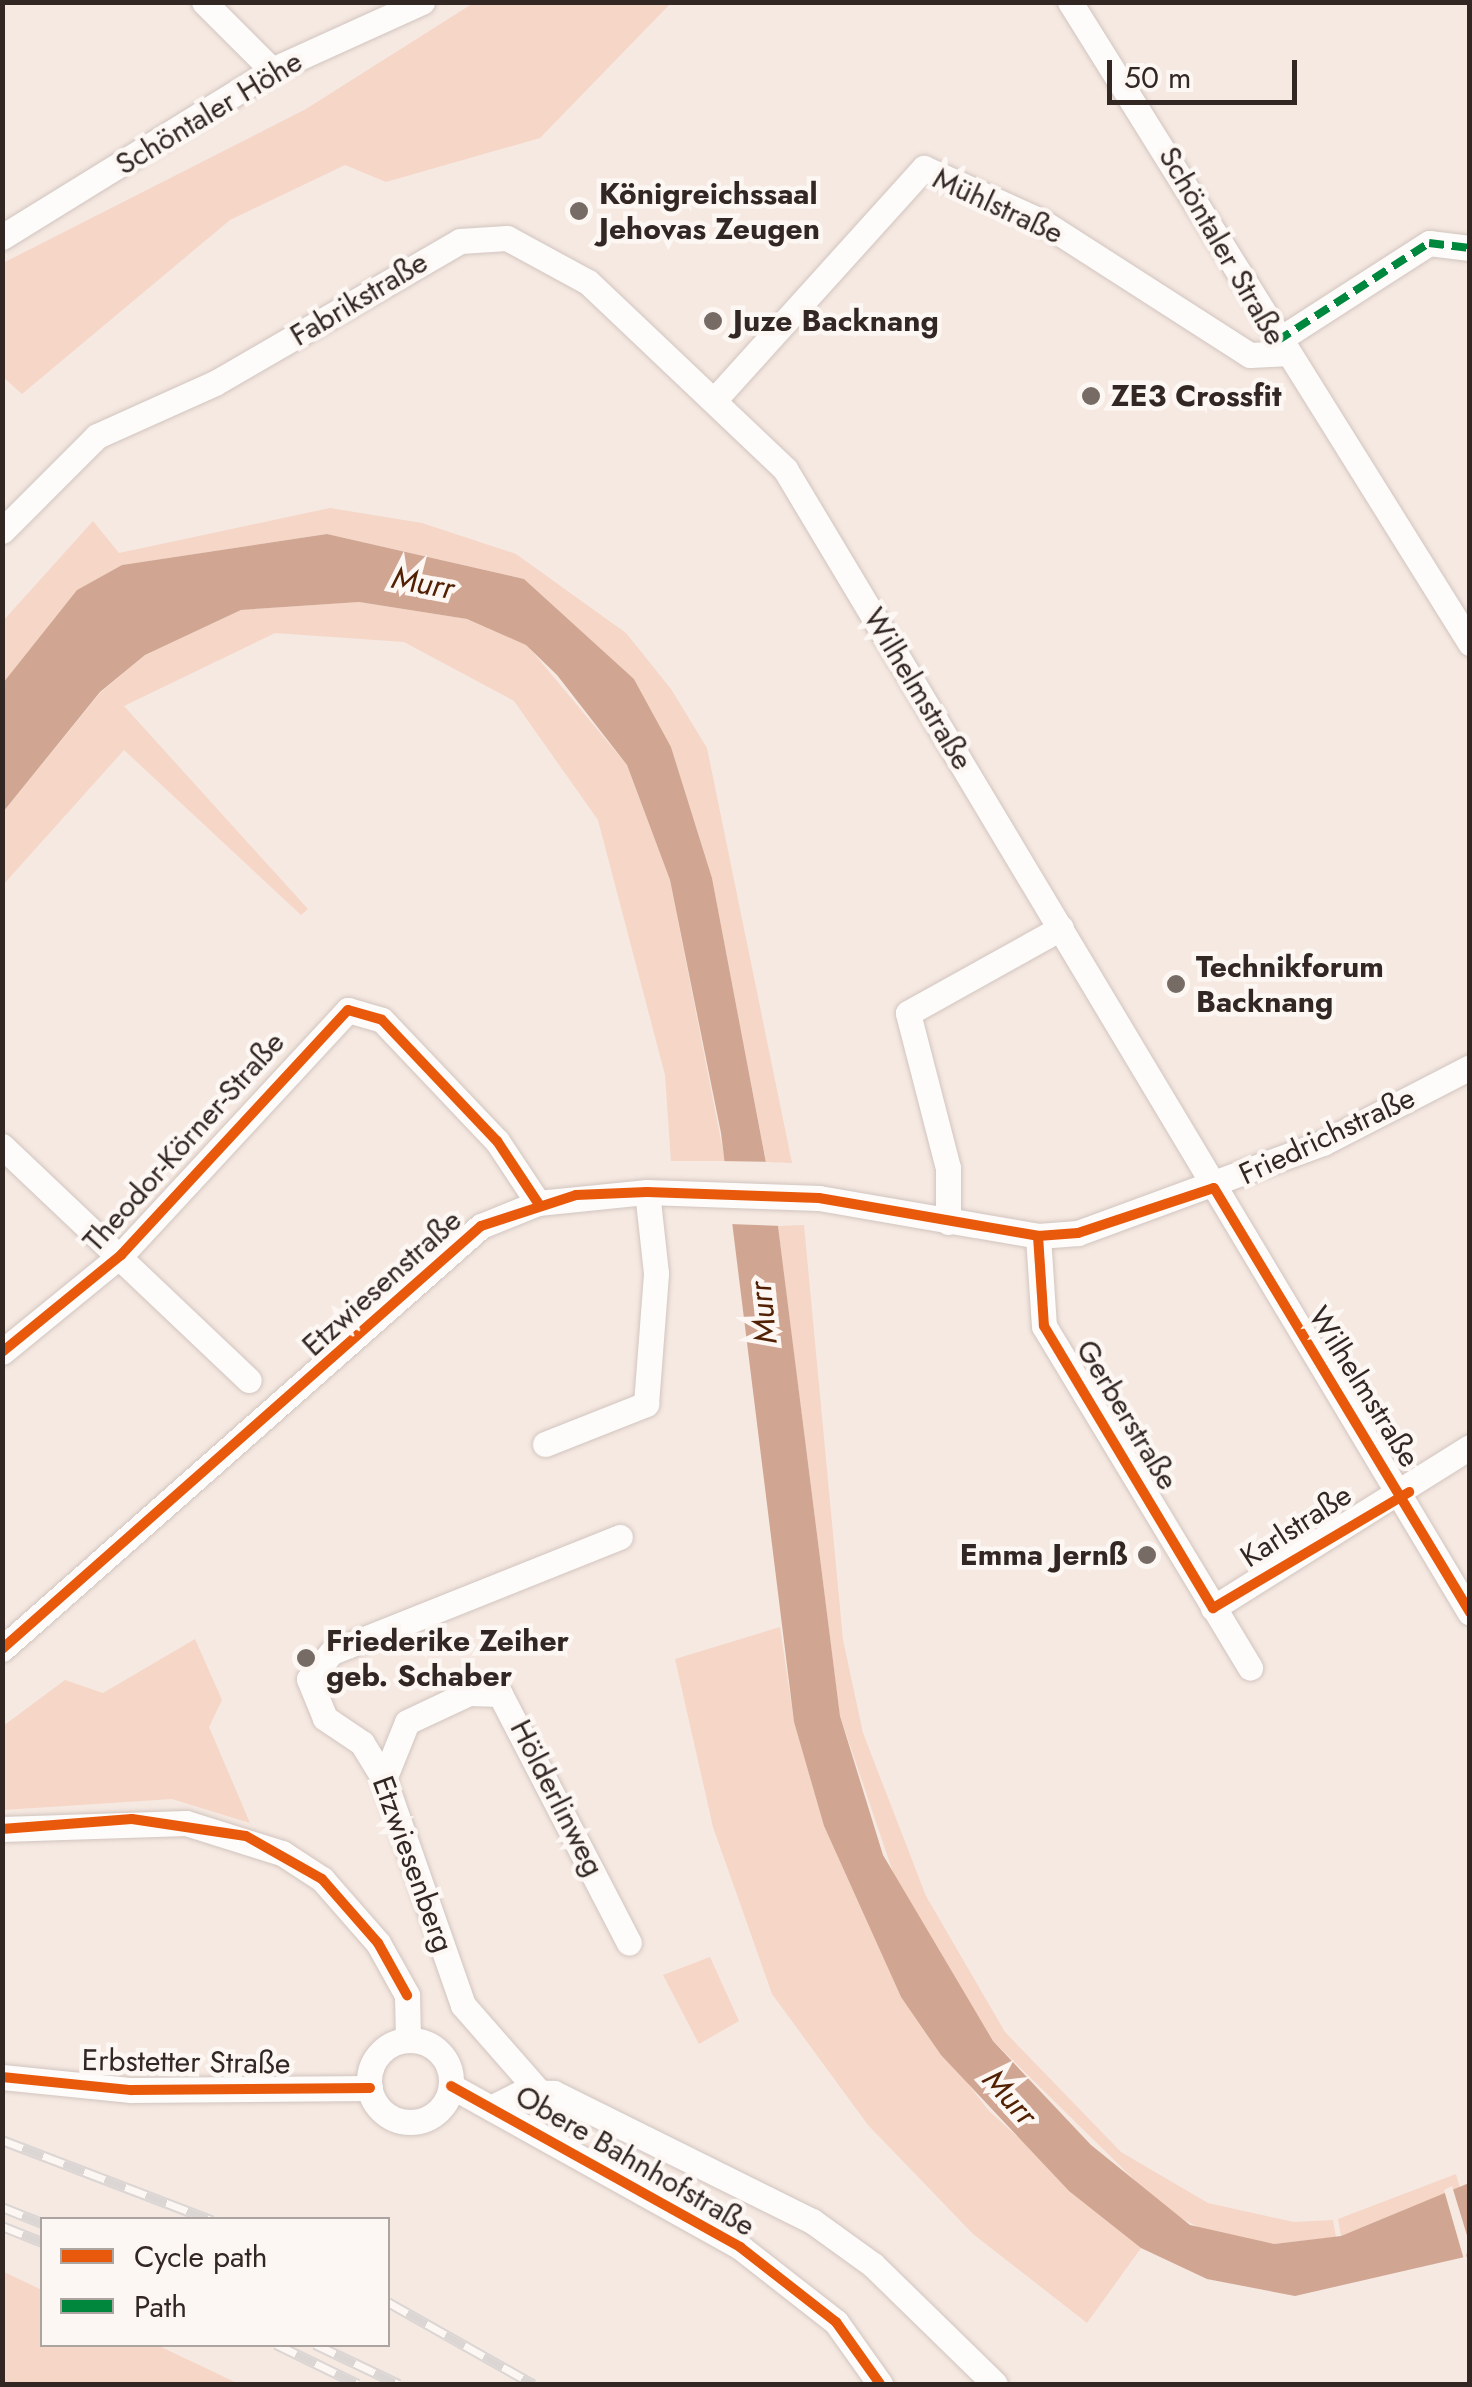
<!DOCTYPE html>
<meta charset="utf-8">
<style>
body{margin:0}
#map{position:relative;width:1472px;height:2387px;overflow:hidden;background:#f6e9e2;font-family:Jost,sans-serif}
div>[style]{position:absolute}
.green>*{inset:0;background:#f5d6c7}
.water>*{inset:0;background:#d0a693}
.pier>*{inset:0;background:#f6e9e2}
.roads{filter:drop-shadow(0 0 2px #d1c5bf) drop-shadow(0 0 2px #d1c5bf)}
.minor>*{height:25px;margin:-12.5px;padding:0 12.5px;transform-origin:12.5px;border-radius:12.5px;background:#fefcfb}
.minor>.ring{margin:-12.5px;padding:0;box-sizing:content-box;background:none;border:25px solid #fefcfb;border-radius:50%}
.rail>*{height:11px;margin-top:-5.5px;transform-origin:0;background:repeating-linear-gradient(90deg,#fdf7f4 0 22px,#dbd6d4 0 44px);box-sizing:border-box;border-block:2px solid #dbd6d4}
.quiet>*{height:8px;margin-top:-4px;transform-origin:0;background:repeating-linear-gradient(90deg,#00873e 0 15px,transparent 0 23px)}
.cycleway>*{height:10px;margin:-5px;padding:0 5px;transform-origin:5px;border-radius:5px;background:#e8590c}
.dots>*{width:28px;height:28px;translate:-50% -50%;box-sizing:border-box;border:5px solid #fdf7f4;border-radius:50%}
span{translate:-50% -50%;white-space:nowrap;text-align:center;line-height:1.15;-webkit-text-stroke:9px #fdf7f4;paint-order:stroke}
.street-label{font-size:30px;color:#322722}
.poi-label{font-size:30px;color:#322722;font-weight:700}
.left{translate:0 -50%;text-align:left}
.right{translate:-100% -50%;text-align:right}
.water-label{font-size:32px;color:#522003;font-style:italic}
.frame{position:absolute;inset:0;border:5px solid #322722;pointer-events:none}
.legend{position:absolute;left:40px;top:2217px;width:350px;height:130px;box-sizing:border-box;background:#fdf7f4;border:2px solid #aca4a0;margin:0;padding:12px 18px;list-style:none;font-size:30px;color:#322722}
.legend li{display:flex;align-items:center;gap:20px;height:50px}
.legend b{width:50px;border:2px solid #aca4a0}
.scale{position:absolute;left:1107px;top:60px;width:190px;height:45px;box-sizing:border-box;border:5px solid #322722;border-top:0;padding-left:12px;font-size:30px;line-height:35px;white-space:nowrap;color:#322722;-webkit-text-stroke:8px #fdf7f4;paint-order:stroke}
</style>
<div id="map">
<div class="green">
<div style="clip-path:polygon(475px 2px,671px 3px,540px 138px,386px 182px,345px 165px,230px 220px,22px 394px,3px 377px,3px 263px,306px 109px)"></div>
<div style="clip-path:polygon(330px 508px,422px 523px,516px 554px,626px 633px,671px 689px,707px 748px,792px 1163px,766px 1162px,712px 878px,671px 747px,634px 679px,524px 579px,327px 534px,122px 565px,77px 590px,3px 683px,3px 621px,93px 521px,119px 553px)"></div>
<div style="clip-path:polygon(359px 602px,467px 619px,527px 645px,627px 765px,670px 880px,725px 1161px,671px 1161px,665px 1075px,598px 820px,514px 701px,404px 642px,275px 633px,124px 706px,308px 909px,301px 915px,124px 750px,3px 885px,3px 812px,100px 693px,145px 655px,241px 610px)"></div>
<div style="clip-path:polygon(804px 1225px,843px 1640px,863px 1733px,926px 1896px,1005px 2032px,1121px 2152px,1208px 2203px,1294px 2222px,1333px 2220px,1336px 2237px,1274px 2244px,1217px 2237px,1164px 2209px,993px 2041px,898px 1887px,840px 1716px,778px 1226px)"></div>
<div style="clip-path:polygon(780px 1627px,794px 1722px,824px 1826px,901px 1997px,989px 2111px,1141px 2248px,1087px 2323px,973px 2234px,868px 2125px,772px 1994px,713px 1827px,675px 1659px)"></div>
<div style="clip-path:polygon(195px 1639px,222px 1700px,209px 1727px,250px 1823px,172px 1799px,3px 1810px,3px 1726px,65px 1680px,103px 1693px)"></div>
<div style="clip-path:polygon(710px 1957px,739px 2021px,699px 2044px,663px 1975px)"></div>
<div style="clip-path:polygon(1456px 2174px,1460px 2188px,1341px 2236px,1338px 2219px)"></div>
<div style="clip-path:polygon(2px 2271px,42px 2290px,42px 2344px,157px 2345px,239px 2384px,3px 2384px)"></div>
</div>
<div class="water">
<div style="clip-path:polygon(327px 534px,524px 579px,634px 679px,671px 747px,712px 878px,778px 1226px,840px 1716px,883px 1855px,993px 2041px,1091px 2145px,1190px 2225px,1274px 2244px,1341px 2236px,1469px 2183px,1469px 2256px,1295px 2296px,1207px 2279px,1141px 2248px,1069px 2191px,941px 2055px,901px 1997px,824px 1826px,794px 1722px,721px 1133px,670px 880px,627px 765px,557px 675px,526px 645px,467px 619px,359px 602px,241px 610px,145px 655px,100px 692px,3px 812px,3px 683px,77px 590px,122px 565px)"></div>
</div>
<div class="pier">
<div style="clip-path:polygon(720px 1161px,771px 1162px,783px 1226px,729px 1224px)"></div>
<div style="clip-path:polygon(1452px 2186px,1469px 2242px,1465px 2263px,1444px 2190px)"></div>
</div>
<div class="roads">
<div class="minor">
<div style="left:204px;top:2px;width:96px;rotate:45deg"></div>
<div style="left:1070px;top:2px;width:756px;rotate:58.03deg"></div>
<div style="left:2px;top:237px;width:317px;rotate:-31.7deg"></div>
<div style="left:272px;top:70px;width:165px;rotate:-24.4deg"></div>
<div style="left:1277px;top:341px;width:181px;rotate:-32.8deg"></div>
<div style="left:1429px;top:243px;width:41px;rotate:7deg"></div>
<div style="left:716px;top:398px;width:310px;rotate:-47.9deg"></div>
<div style="left:924px;top:168px;width:128px;rotate:24.4deg"></div>
<div style="left:1041px;top:221px;width:248px;rotate:32.7deg"></div>
<div style="left:1250px;top:355px;width:35px;rotate:-3deg"></div>
<div style="left:2px;top:531px;width:134px;rotate:-45deg"></div>
<div style="left:97px;top:436px;width:129px;rotate:-24.2deg"></div>
<div style="left:215px;top:383px;width:283px;rotate:-30.1deg"></div>
<div style="left:460px;top:241px;width:47px;rotate:-3.7deg"></div>
<div style="left:507px;top:238px;width:92px;rotate:28.5deg"></div>
<div style="left:588px;top:282px;width:272px;rotate:43.5deg"></div>
<div style="left:785px;top:469px;width:1333px;rotate:59.09deg"></div>
<div style="left:2px;top:1146px;width:340px;rotate:43.5deg"></div>
<div style="left:948px;top:1222px;width:54px;rotate:-90deg"></div>
<div style="left:948px;top:1168px;width:160px;rotate:-104.5deg"></div>
<div style="left:908px;top:1013px;width:175px;rotate:-29.1deg"></div>
<div style="left:1038px;top:1236px;width:90px;rotate:86.2deg"></div>
<div style="left:1044px;top:1326px;width:399px;rotate:58.9deg"></div>
<div style="left:2px;top:1352px;width:154px;rotate:-39.2deg"></div>
<div style="left:121px;top:1255px;width:334px;rotate:-47.2deg"></div>
<div style="left:348px;top:1010px;width:35px;rotate:16deg"></div>
<div style="left:382px;top:1020px;width:167px;rotate:46.5deg"></div>
<div style="left:497px;top:1141px;width:74px;rotate:56.5deg"></div>
<div style="left:545px;top:1444px;width:109px;rotate:-21.6deg"></div>
<div style="left:646px;top:1404px;width:131px;rotate:-85.6deg"></div>
<div style="left:656px;top:1273px;width:81px;rotate:-96.3deg"></div>
<div style="left:1213px;top:1608px;width:303px;rotate:-32.1deg"></div>
<div style="left:2px;top:1649px;width:639px;rotate:-41.45deg"></div>
<div style="left:481px;top:1226px;width:61px;rotate:-22deg"></div>
<div style="left:538px;top:1203px;width:110px;rotate:-5.8deg"></div>
<div style="left:647px;top:1192px;width:172px;rotate:2deg"></div>
<div style="left:819px;top:1198px;width:222px;rotate:9.8deg"></div>
<div style="left:1038px;top:1236px;width:40px;rotate:-4.3deg"></div>
<div style="left:1078px;top:1233px;width:261px;rotate:-20.2deg"></div>
<div style="left:1323px;top:1143px;width:165px;rotate:-27.3deg"></div>
<div style="left:384px;top:1779px;width:61px;rotate:-68deg"></div>
<div style="left:407px;top:1722px;width:68px;rotate:-25.1deg"></div>
<div style="left:469px;top:1693px;width:31px;rotate:2deg"></div>
<div style="left:500px;top:1694px;width:280px;rotate:62.6deg"></div>
<div style="left:2px;top:1829px;width:184px;rotate:-1.9deg"></div>
<div style="left:186px;top:1823px;width:101px;rotate:17.4deg"></div>
<div style="left:282px;top:1853px;width:48px;rotate:33deg"></div>
<div style="left:322px;top:1879px;width:85px;rotate:48.8deg"></div>
<div style="left:378px;top:1943px;width:60px;rotate:60.9deg"></div>
<div style="left:407px;top:1995px;width:45px;rotate:88.7deg"></div>
<div class="ring" style="left:369px;top:2040px;width:57px;height:57px"></div>
<div style="left:2px;top:2077px;width:130px;rotate:5.8deg"></div>
<div style="left:131px;top:2090px;width:239px;rotate:-0.5deg"></div>
<div style="left:451px;top:2086px;width:331px;rotate:29.1deg"></div>
<div style="left:740px;top:2247px;width:122px;rotate:38deg"></div>
<div style="left:836px;top:2322px;width:76px;rotate:54.6deg"></div>
<div style="left:540px;top:2093px;width:117px;rotate:-131.2deg"></div>
<div style="left:463px;top:2005px;width:239px;rotate:-109.3deg"></div>
<div style="left:384px;top:1779px;width:42px;rotate:-121.4deg"></div>
<div style="left:362px;top:1743px;width:45px;rotate:-146deg"></div>
<div style="left:325px;top:1718px;width:42px;rotate:-112.3deg"></div>
<div style="left:309px;top:1679px;width:35px;rotate:-50deg"></div>
<div style="left:332px;top:1652px;width:310px;rotate:-21.8deg"></div>
<div style="left:491px;top:2108px;width:36px;rotate:-27deg"></div>
<div style="left:523px;top:2092px;width:31px;rotate:2deg"></div>
<div style="left:554px;top:2093px;width:288px;rotate:26.4deg"></div>
<div style="left:812px;top:2221px;width:75px;rotate:35.8deg"></div>
<div style="left:873px;top:2265px;width:170px;rotate:44.3deg"></div>
</div>
</div>
<div class="rail">
<div style="left:2px;top:2140px;width:225px;rotate:20.9deg"></div>
<div style="left:2px;top:2207px;width:43px;rotate:21.8deg"></div>
<div style="left:2px;top:2226px;width:43px;rotate:21.8deg"></div>
<div style="left:388px;top:2302px;width:167px;rotate:29.5deg"></div>
<div style="left:276px;top:2344px;width:91px;rotate:26deg"></div>
<div style="left:315px;top:2344px;width:93px;rotate:25.5deg"></div>
</div>
<div class="quiet">
<div style="left:1277px;top:341px;width:181px;rotate:-32.8deg"></div>
<div style="left:1429px;top:243px;width:41px;rotate:7deg"></div>
</div>
<div class="cycleway">
<div style="left:1038px;top:1236px;width:90px;rotate:86.2deg"></div>
<div style="left:1044px;top:1326px;width:329px;rotate:59.1deg"></div>
<div style="left:1213px;top:1608px;width:228px;rotate:-30.6deg"></div>
<div style="left:2px;top:1352px;width:154px;rotate:-39.2deg"></div>
<div style="left:121px;top:1255px;width:334px;rotate:-47.2deg"></div>
<div style="left:348px;top:1010px;width:35px;rotate:16deg"></div>
<div style="left:382px;top:1020px;width:167px;rotate:46.5deg"></div>
<div style="left:497px;top:1141px;width:74px;rotate:56.5deg"></div>
<div style="left:2px;top:1649px;width:639px;rotate:-41.45deg"></div>
<div style="left:481px;top:1226px;width:100px;rotate:-18.1deg"></div>
<div style="left:576px;top:1195px;width:71px;rotate:-2.4deg"></div>
<div style="left:647px;top:1192px;width:172px;rotate:2deg"></div>
<div style="left:819px;top:1198px;width:222px;rotate:9.8deg"></div>
<div style="left:1038px;top:1236px;width:40px;rotate:-4.3deg"></div>
<div style="left:1078px;top:1233px;width:143px;rotate:-18.3deg"></div>
<div style="left:1214px;top:1188px;width:496px;rotate:58.9deg"></div>
<div style="left:2px;top:1829px;width:130px;rotate:-4.4deg"></div>
<div style="left:132px;top:1819px;width:115px;rotate:8.5deg"></div>
<div style="left:246px;top:1836px;width:87px;rotate:29.5deg"></div>
<div style="left:322px;top:1879px;width:85px;rotate:48.8deg"></div>
<div style="left:378px;top:1943px;width:60px;rotate:60.9deg"></div>
<div style="left:2px;top:2077px;width:130px;rotate:5.8deg"></div>
<div style="left:131px;top:2090px;width:239px;rotate:-0.5deg"></div>
<div style="left:451px;top:2086px;width:331px;rotate:29.1deg"></div>
<div style="left:740px;top:2247px;width:122px;rotate:38deg"></div>
<div style="left:836px;top:2322px;width:76px;rotate:54.6deg"></div>
</div>
<div class="dots">
<div style="left:579px;top:211px;background:#776b65"></div>
<div style="left:713px;top:321px;background:#776b65"></div>
<div style="left:1091px;top:396px;background:#776b65"></div>
<div style="left:1176px;top:984px;background:#776b65"></div>
<div style="left:1147px;top:1555px;background:#776b65"></div>
<div style="left:306px;top:1658px;background:#776b65"></div>
</div>
<div class="street-label">
<span style="left:209px;top:113px;rotate:-31deg">Schöntaler Höhe</span>
<span style="left:998px;top:206px;rotate:25deg">Mühlstraße</span>
<span style="left:1222px;top:246px;rotate:60deg">Schöntaler Straße</span>
<span style="left:359px;top:299px;rotate:-31deg">Fabrikstraße</span>
<span style="left:918px;top:689px;rotate:59deg">Wilhelmstraße</span>
<span style="left:1327px;top:1136px;rotate:-25deg">Friedrichstraße</span>
<span style="left:184px;top:1142px;rotate:-48deg">Theodor-Körner-Straße</span>
<span style="left:382px;top:1283px;rotate:-42deg">Etzwiesenstraße</span>
<span style="left:1364px;top:1387px;rotate:58deg">Wilhelmstraße</span>
<span style="left:1127px;top:1415px;rotate:59deg">Gerberstraße</span>
<span style="left:1296px;top:1526px;rotate:-33deg">Karlstraße</span>
<span style="left:557px;top:1798px;rotate:63deg">Hölderlinweg</span>
<span style="left:413px;top:1864px;rotate:70deg">Etzwiesenberg</span>
<span style="left:186px;top:2062px;rotate:1deg">Erbstetter Straße</span>
<span style="left:635px;top:2161px;rotate:30deg">Obere Bahnhofstraße</span>
</div>
<div class="poi-label">
<span class="left" style="left:599px;top:211px">Königreichssaal<br>Jehovas Zeugen</span>
<span class="left" style="left:733px;top:321px">Juze Backnang</span>
<span class="left" style="left:1111px;top:396px">ZE3 Crossfit</span>
<span class="left" style="left:1196px;top:984px">Technikforum<br>Backnang</span>
<span class="right" style="left:1127px;top:1555px">Emma Jernß</span>
<span class="left" style="left:326px;top:1658px">Friederike Zeiher<br>geb. Schaber</span>
</div>
<div class="water-label">
<span style="left:423px;top:583px;rotate:11deg">Murr</span>
<span style="left:763px;top:1313px;rotate:-96deg">Murr</span>
<span style="left:1010px;top:2097px;rotate:48deg">Murr</span>
</div>
<div class="frame"></div>
<ul class="legend">
<li><b style="height:12px;background:#e8590c"></b>Cycle path</li>
<li><b style="height:12px;background:#00873e"></b>Path</li>
</ul>
<div class="scale">50 m</div>
</div>
